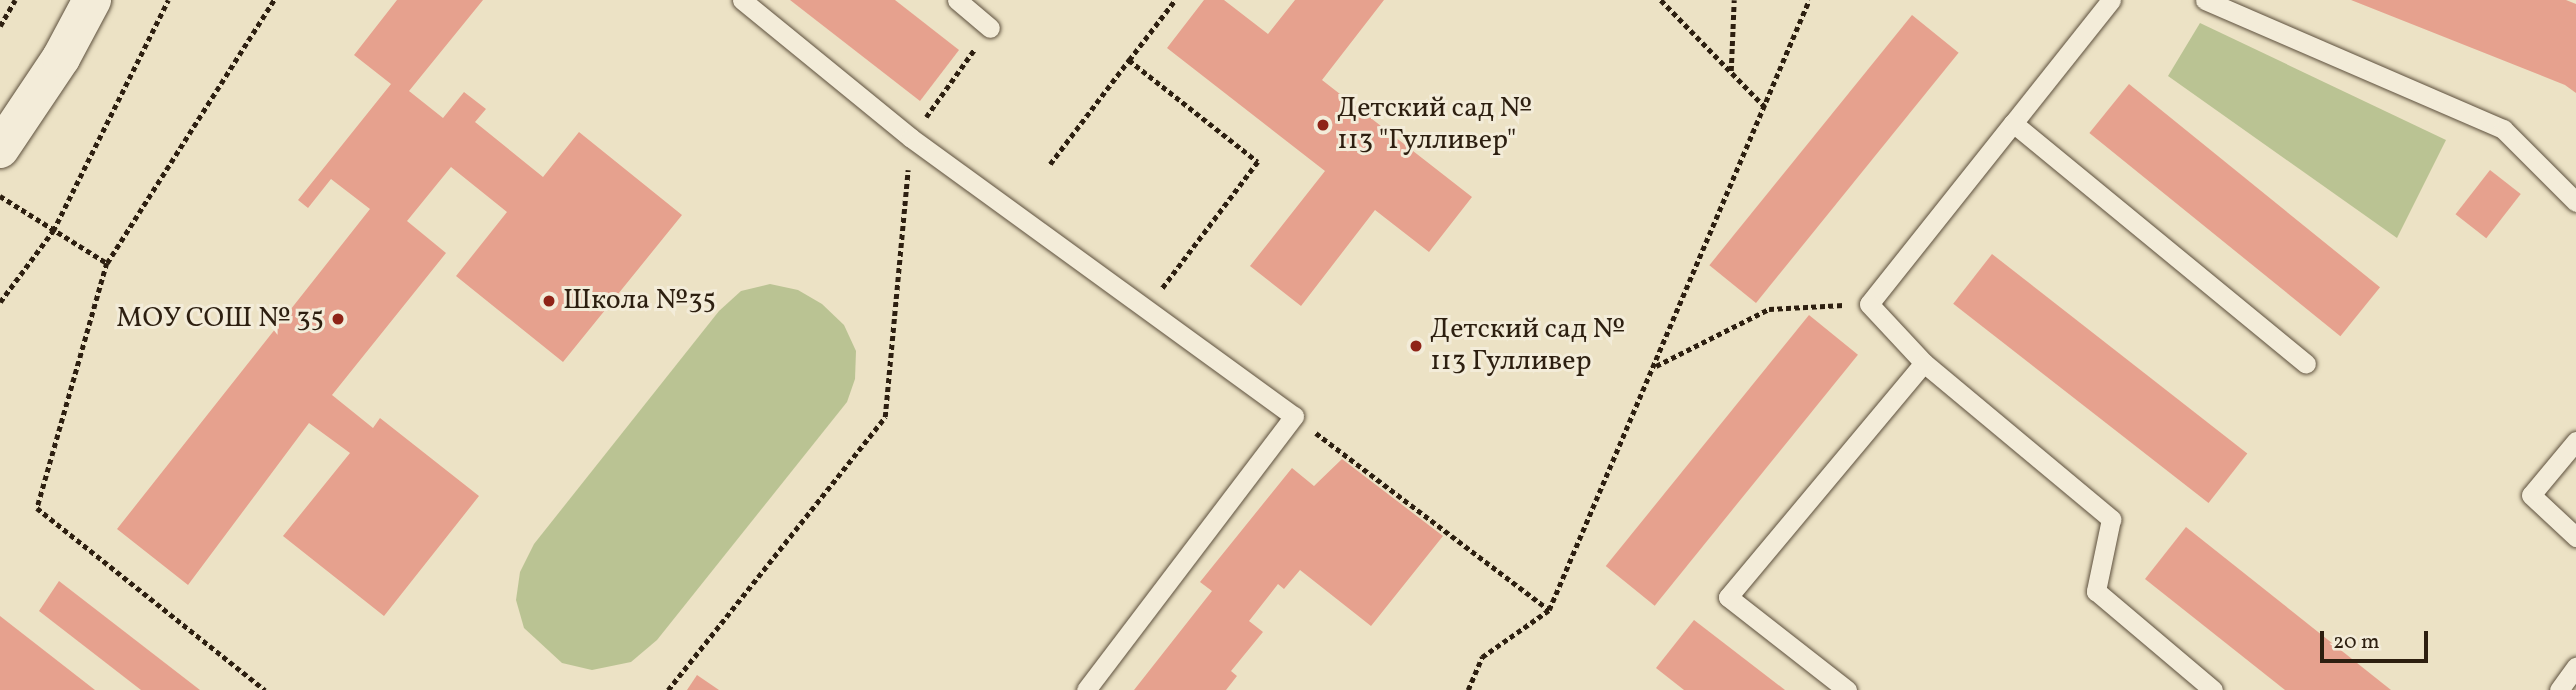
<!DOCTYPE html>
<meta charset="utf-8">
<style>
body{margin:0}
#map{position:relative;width:2576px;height:690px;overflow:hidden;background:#ece2c5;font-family:Vollkorn,serif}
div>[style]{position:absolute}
.green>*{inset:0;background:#bac393}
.building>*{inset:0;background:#e6a18e;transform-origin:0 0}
.path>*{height:4.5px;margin-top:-2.25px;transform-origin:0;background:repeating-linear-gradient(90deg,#2d1f10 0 5px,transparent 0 8.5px)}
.roads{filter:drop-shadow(0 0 2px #5d503d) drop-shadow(0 0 2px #5d503d)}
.service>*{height:19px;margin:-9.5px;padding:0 9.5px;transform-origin:9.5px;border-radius:9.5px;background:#f3ecd9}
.minor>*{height:38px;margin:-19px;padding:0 19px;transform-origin:19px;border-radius:19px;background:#f3ecd9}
.dots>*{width:19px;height:19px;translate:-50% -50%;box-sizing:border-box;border:4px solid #f3ecd9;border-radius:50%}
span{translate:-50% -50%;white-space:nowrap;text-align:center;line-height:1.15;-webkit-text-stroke:6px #f3ecd9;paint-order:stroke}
.poi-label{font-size:28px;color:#2d1f10}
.left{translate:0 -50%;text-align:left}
.right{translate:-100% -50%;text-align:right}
.scale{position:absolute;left:2320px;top:631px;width:108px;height:32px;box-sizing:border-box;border:4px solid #2d1f10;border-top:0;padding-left:9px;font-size:21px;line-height:24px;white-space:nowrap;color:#2d1f10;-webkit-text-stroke:5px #f3ecd9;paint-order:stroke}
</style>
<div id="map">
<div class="green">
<div style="clip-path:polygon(2200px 23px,2446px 140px,2397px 238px,2168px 76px)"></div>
<div style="clip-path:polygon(770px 284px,798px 290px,822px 304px,844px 325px,856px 351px,855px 379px,847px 402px,657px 640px,631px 662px,592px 670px,562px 663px,524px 628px,516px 600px,520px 572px,534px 544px,719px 311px,741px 291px)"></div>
</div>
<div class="building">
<div style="clip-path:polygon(397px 0,483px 0,409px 91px,443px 118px,464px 92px,486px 109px,475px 122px,543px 177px,579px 132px,682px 215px,563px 362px,456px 276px,507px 212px,451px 167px,407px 221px,446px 253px,332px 395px,373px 428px,380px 418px,479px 496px,384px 616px,283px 536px,350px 453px,309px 423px,188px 585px,117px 529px,370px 209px,331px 179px,308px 208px,298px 200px,391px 84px,354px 55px)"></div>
<div style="clip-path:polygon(790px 0,895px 0,959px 50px,920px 101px)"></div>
<div style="clip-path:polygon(1204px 0,1224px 0,1268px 34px,1295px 0,1384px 0,1322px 80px,1472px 197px,1429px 252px,1375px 210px,1301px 306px,1250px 266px,1325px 171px,1167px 48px)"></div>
<div style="clip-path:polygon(2351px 0,2566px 0,2576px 4px,2576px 93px,2565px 85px)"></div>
<div style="left:1912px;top:15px;width:60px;height:322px;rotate:39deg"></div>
<div style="left:2129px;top:84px;width:323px;height:63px;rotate:39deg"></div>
<div style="left:2490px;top:170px;width:39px;height:56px;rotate:38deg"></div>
<div style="left:1992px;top:254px;width:324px;height:63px;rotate:38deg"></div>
<div style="left:1809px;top:315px;width:63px;height:323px;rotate:39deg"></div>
<div style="clip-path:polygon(1342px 459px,1443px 536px,1371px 626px,1300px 570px,1284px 589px,1278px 584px,1249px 621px,1263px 632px,1231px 671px,1237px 676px,1226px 690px,1134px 690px,1212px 591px,1200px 582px,1292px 468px,1314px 486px)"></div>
<div style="clip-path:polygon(2186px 527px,2391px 690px,2285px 690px,2145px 579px)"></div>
<div style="clip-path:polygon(59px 581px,200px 690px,141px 690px,39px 611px)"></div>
<div style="clip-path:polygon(0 616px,95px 690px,0 690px)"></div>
<div style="clip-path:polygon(1694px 620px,1785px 690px,1684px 690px,1656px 668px)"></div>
<div style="clip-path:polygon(697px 675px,719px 690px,687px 690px)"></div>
</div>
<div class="path">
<div style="left:1661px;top:0;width:149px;rotate:45.8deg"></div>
<div style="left:0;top:26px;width:30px;rotate:-60deg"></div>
<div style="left:1129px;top:60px;width:76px;rotate:-52.5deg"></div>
<div style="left:1731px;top:71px;width:71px;rotate:-87.6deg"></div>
<div style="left:926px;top:117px;width:82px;rotate:-54.4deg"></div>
<div style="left:1050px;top:164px;width:131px;rotate:-52.8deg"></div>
<div style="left:1129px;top:60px;width:164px;rotate:38.3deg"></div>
<div style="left:1258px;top:162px;width:159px;rotate:127.1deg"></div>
<div style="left:0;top:196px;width:126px;rotate:32.1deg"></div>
<div style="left:107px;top:263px;width:312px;rotate:-57.6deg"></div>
<div style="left:107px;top:263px;width:255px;rotate:105.9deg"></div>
<div style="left:37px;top:508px;width:292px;rotate:38.6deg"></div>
<div style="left:0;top:302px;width:89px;rotate:-53.3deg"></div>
<div style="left:53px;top:231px;width:258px;rotate:-63.5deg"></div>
<div style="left:1656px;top:366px;width:127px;rotate:-26.8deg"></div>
<div style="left:1769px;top:309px;width:75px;rotate:-3.1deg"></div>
<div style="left:1316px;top:433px;width:293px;rotate:37.2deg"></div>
<div style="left:668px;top:690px;width:349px;rotate:-51.5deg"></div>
<div style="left:885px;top:417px;width:248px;rotate:-84.7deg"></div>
<div style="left:1468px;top:690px;width:36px;rotate:-67deg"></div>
<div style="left:1482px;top:657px;width:82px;rotate:-35deg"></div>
<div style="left:1549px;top:610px;width:663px;rotate:-66.91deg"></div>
</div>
<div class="roads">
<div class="service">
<div style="left:742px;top:0;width:218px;rotate:39.2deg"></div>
<div style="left:911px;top:138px;width:473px;rotate:36deg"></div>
<div style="left:1294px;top:416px;width:344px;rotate:127.2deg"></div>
<div style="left:957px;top:0;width:43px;rotate:40.3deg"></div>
<div style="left:2111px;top:0;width:157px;rotate:128.5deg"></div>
<div style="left:2013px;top:123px;width:379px;rotate:39.4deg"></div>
<div style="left:2205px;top:0;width:325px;rotate:23.4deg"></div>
<div style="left:2503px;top:129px;width:103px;rotate:45deg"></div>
<div style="left:2013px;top:123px;width:231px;rotate:128.5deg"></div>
<div style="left:1869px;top:304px;width:81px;rotate:47deg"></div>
<div style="left:1924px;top:363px;width:244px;rotate:39.8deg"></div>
<div style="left:2111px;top:519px;width:74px;rotate:101.8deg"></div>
<div style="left:2096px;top:591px;width:153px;rotate:40.2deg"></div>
<div style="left:2576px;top:441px;width:70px;rotate:129.8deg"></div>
<div style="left:2531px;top:495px;width:62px;rotate:43deg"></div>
<div style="left:1847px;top:690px;width:151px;rotate:-142deg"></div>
<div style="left:1728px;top:597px;width:305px;rotate:-50.1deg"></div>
<div style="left:2559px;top:690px;width:29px;rotate:-54deg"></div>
</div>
<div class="minor">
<div style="left:0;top:149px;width:110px;rotate:-56.2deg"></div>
<div style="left:61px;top:58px;width:66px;rotate:-61.9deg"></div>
</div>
</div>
<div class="dots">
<div style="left:1323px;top:125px;background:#8f2418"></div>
<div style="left:549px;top:301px;background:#8f2418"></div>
<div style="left:338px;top:319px;background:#8f2418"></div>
<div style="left:1416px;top:346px;background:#8f2418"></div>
</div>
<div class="poi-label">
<span class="left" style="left:1337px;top:125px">Детский сад №<br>113 "Гулливер"</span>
<span class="left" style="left:563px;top:301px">Школа №35</span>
<span class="right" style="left:324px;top:319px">МОУ СОШ № 35</span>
<span class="left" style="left:1430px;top:346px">Детский сад №<br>113 Гулливер</span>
</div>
<div class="scale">20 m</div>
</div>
